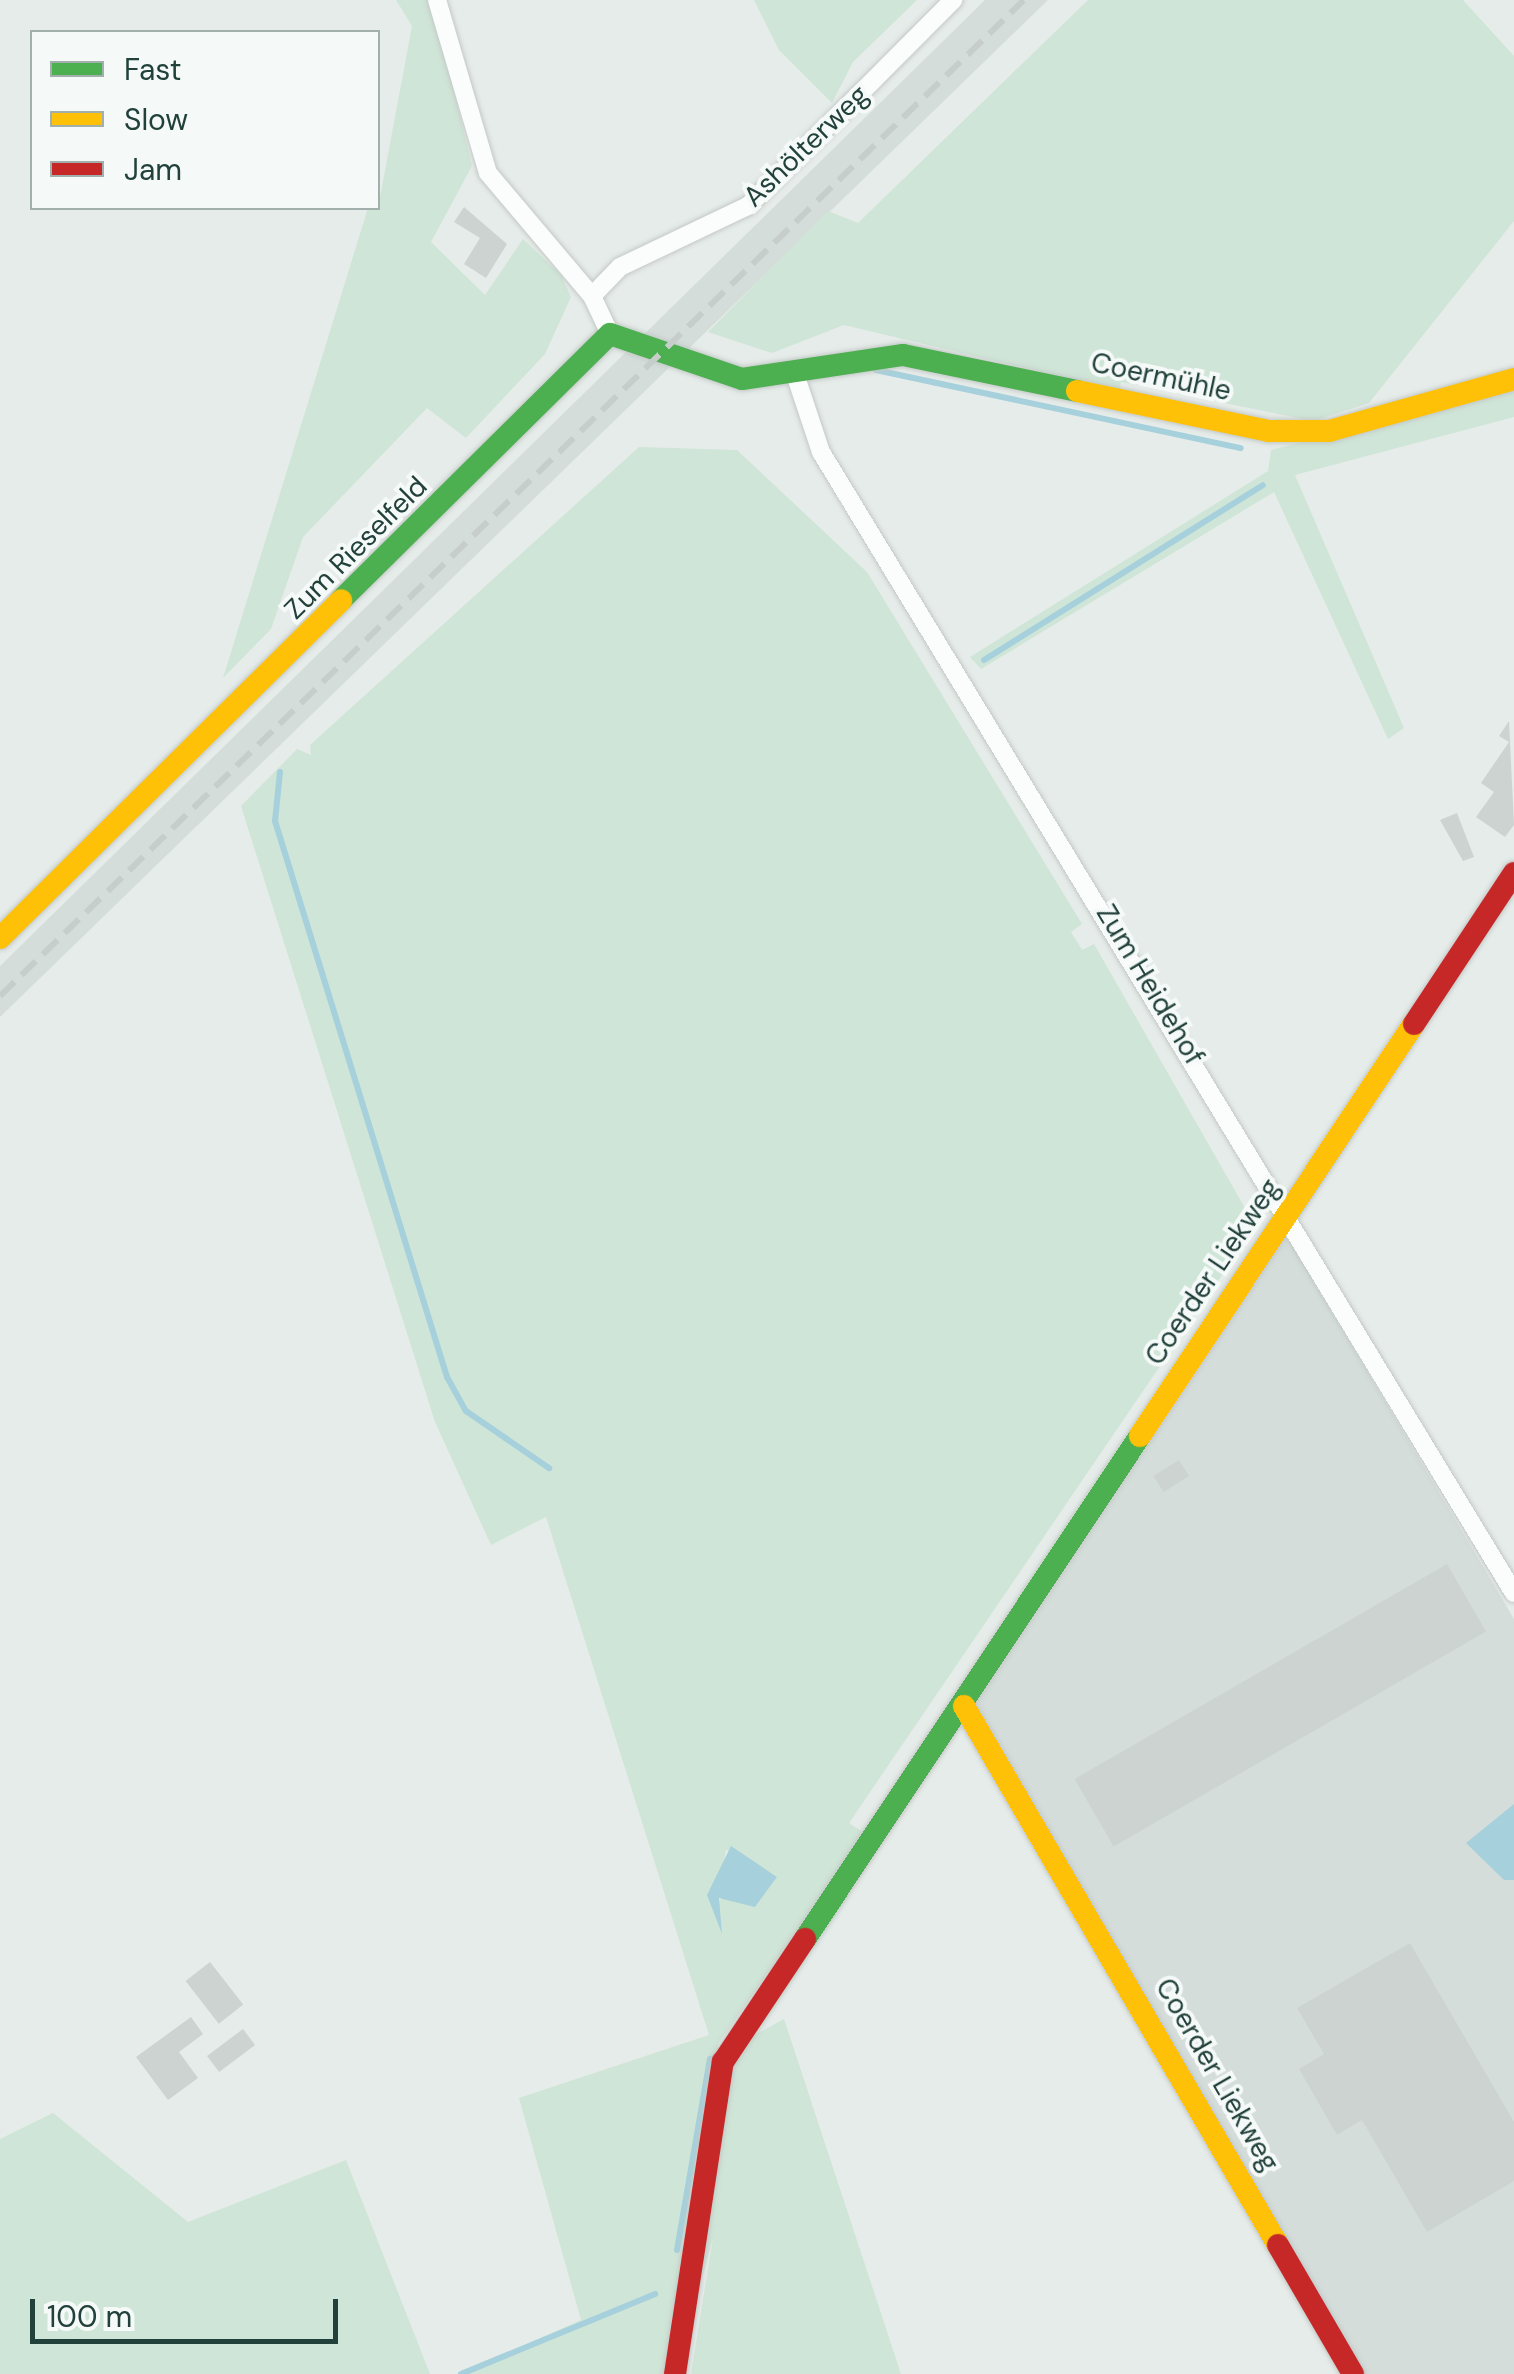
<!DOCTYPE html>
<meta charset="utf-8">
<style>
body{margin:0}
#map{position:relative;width:1514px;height:2374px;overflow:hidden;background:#e6ece9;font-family:"DM Sans",sans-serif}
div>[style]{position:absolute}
.built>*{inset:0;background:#d4ddda}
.green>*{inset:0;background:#cfe5d7}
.water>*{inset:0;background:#a6d0db}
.stream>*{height:6px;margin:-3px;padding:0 3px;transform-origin:3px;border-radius:3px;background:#a6d0db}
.building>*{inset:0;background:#cdd3d1;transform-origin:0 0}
.roads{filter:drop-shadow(0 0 2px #c3c9c7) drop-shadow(0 0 2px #c3c9c7)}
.street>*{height:18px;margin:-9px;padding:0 9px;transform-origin:9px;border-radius:9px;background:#fbfcfc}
.fast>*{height:22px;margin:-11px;padding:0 11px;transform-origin:11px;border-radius:11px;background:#4caf50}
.slow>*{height:22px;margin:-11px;padding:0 11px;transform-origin:11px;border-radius:11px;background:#ffc107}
.jam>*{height:22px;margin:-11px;padding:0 11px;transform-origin:11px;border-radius:11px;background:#c62828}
.rail>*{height:6px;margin-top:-3px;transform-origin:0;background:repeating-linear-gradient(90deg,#c7cdcb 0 20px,transparent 0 30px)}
span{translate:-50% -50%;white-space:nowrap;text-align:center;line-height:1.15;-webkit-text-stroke:8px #f5faf8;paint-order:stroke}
.street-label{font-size:28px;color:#22413b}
.legend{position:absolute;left:30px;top:30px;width:350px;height:180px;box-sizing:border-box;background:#f5faf8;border:2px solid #a1b0ac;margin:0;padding:12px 18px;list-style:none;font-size:30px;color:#22413b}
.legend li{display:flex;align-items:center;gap:20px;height:50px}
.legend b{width:50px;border:2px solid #a1b0ac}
.scale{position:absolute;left:30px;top:2299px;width:308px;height:45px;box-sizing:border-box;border:5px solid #22413b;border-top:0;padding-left:12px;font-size:30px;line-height:35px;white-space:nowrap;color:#22413b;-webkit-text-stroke:8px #f5faf8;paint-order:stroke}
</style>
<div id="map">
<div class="built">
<div style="clip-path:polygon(985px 0,1048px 0,0 1017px,0 966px)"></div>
<div style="clip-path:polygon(1287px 1236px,1514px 1619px,1514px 2374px,1364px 2374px,976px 1703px)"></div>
</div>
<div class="green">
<div style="clip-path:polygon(396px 0,432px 0,472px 166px,431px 242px,485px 295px,523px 239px,561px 275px,571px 297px,545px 354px,466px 438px,427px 408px,303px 537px,271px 629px,223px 678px,368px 208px,378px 208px,412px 26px)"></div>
<div style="clip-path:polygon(754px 0,917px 0,853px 62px,832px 103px,779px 50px)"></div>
<div style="clip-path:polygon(1088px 0,1463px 0,1514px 56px,1514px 221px,1369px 403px,1313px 421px,1121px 382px,1119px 390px,844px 325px,772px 353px,708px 332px,828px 211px,858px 223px)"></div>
<div style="clip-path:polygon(1514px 387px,1514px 417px,1295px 475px,1404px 728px,1388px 739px,1274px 492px,981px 669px,970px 657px,1268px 471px,1271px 450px)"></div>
<div style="clip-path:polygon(evenodd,639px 447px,737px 450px,867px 572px,1082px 924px,1071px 932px,1082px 950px,1094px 944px,1249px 1215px,1239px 1250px,849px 1823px,866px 1834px,717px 2045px,723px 2052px,784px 2019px,901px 2374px,691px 2374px,713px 2238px,676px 2374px,459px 2374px,581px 2320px,519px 2098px,709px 2035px,546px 1517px,491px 1545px,435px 1422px,241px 806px,297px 749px,311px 755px,310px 745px,639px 447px,726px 1850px,777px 1877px,755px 1907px,724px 1893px,717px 1905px,726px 1850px)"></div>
<div style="clip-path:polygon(53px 2113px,188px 2222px,346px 2160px,430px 2374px,0 2374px,0 2139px)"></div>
</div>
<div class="water">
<div style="clip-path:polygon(1514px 1804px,1514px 1880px,1504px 1880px,1466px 1843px)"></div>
<div style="clip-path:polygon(731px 1846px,777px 1877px,755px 1907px,719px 1898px,722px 1934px,707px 1895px)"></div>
</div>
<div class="stream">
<div style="left:876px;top:370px;width:373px;rotate:12.1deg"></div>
<div style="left:984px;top:660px;width:329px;rotate:-32.1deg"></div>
<div style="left:280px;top:772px;width:49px;rotate:95.8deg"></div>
<div style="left:275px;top:821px;width:582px;rotate:72.81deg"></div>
<div style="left:447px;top:1377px;width:39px;rotate:61deg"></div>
<div style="left:466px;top:1411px;width:101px;rotate:34.5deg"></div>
<div style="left:677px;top:2250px;width:194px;rotate:-80.2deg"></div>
<div style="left:461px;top:2374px;width:210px;rotate:-22.4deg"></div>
</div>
<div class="building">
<div style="clip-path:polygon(464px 207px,507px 244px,486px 278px,464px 264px,480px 238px,454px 222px)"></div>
<div style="clip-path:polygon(1509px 721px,1514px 825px,1505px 837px,1476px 817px,1494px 792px,1481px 783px,1509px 742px,1499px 736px)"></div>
<div style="clip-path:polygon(1457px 813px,1474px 857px,1463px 861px,1440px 820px)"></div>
<div style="left:1179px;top:1460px;width:19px;height:30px;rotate:58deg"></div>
<div style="left:1447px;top:1564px;width:78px;height:430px;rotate:60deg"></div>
<div style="clip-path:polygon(1410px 1943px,1514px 2122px,1514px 2181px,1427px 2232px,1362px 2120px,1337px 2135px,1299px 2069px,1324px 2054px,1297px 2008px)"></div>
<div style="left:210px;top:1962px;width:54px;height:31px;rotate:52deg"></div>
<div style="clip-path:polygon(191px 2017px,203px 2034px,179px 2052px,198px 2078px,168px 2100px,136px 2057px)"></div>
<div style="left:243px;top:2029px;width:20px;height:45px;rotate:53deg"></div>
</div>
<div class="roads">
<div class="street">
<div style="left:437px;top:0;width:180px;rotate:73.6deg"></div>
<div style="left:488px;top:173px;width:161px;rotate:49.8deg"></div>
<div style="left:592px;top:296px;width:42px;rotate:64.7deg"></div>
<div style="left:592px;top:296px;width:40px;rotate:-46deg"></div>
<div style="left:620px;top:267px;width:142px;rotate:-25.5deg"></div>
<div style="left:748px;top:206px;width:291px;rotate:-45.1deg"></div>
<div style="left:795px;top:374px;width:82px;rotate:71.6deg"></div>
<div style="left:821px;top:452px;width:1335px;rotate:58.73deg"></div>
</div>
<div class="fast">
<div style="left:341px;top:600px;width:378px;rotate:-44.7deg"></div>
<div style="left:610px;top:334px;width:139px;rotate:18.8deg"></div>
<div style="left:742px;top:379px;width:163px;rotate:-8.5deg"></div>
<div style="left:903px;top:355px;width:178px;rotate:11.7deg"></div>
<div style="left:805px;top:1939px;width:604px;rotate:-56.34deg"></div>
</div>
<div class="slow">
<div style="left:1077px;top:391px;width:196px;rotate:11.8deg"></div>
<div style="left:1269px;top:431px;width:60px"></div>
<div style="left:1329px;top:431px;width:192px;rotate:-15.7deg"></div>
<div style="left:0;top:938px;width:480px;rotate:-44.7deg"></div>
<div style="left:1140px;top:1436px;width:495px;rotate:-56.4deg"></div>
<div style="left:964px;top:1706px;width:624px;rotate:59.78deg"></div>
</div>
<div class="jam">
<div style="left:1414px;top:1024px;width:181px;rotate:-56.5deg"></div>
<div style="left:1278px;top:2245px;width:149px;rotate:59.8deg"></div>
<div style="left:675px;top:2374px;width:316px;rotate:-81.3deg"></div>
<div style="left:723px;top:2062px;width:148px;rotate:-56.3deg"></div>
</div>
</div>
<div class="rail">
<div style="left:0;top:996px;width:1428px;rotate:-44.21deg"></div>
</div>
<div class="street-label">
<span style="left:806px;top:146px;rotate:-44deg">Ashölterweg</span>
<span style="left:1161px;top:377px;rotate:12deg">Coermühle</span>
<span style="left:356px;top:548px;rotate:-45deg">Zum Rieselfeld</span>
<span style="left:1150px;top:985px;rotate:59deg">Zum Heidehof</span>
<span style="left:1213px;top:1272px;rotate:-56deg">Coerder Liekweg</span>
<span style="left:1217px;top:2075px;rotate:60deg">Coerder Liekweg</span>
</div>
<ul class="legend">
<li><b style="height:12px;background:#4caf50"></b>Fast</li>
<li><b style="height:12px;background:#ffc107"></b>Slow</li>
<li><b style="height:12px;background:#c62828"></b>Jam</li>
</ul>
<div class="scale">100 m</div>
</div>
